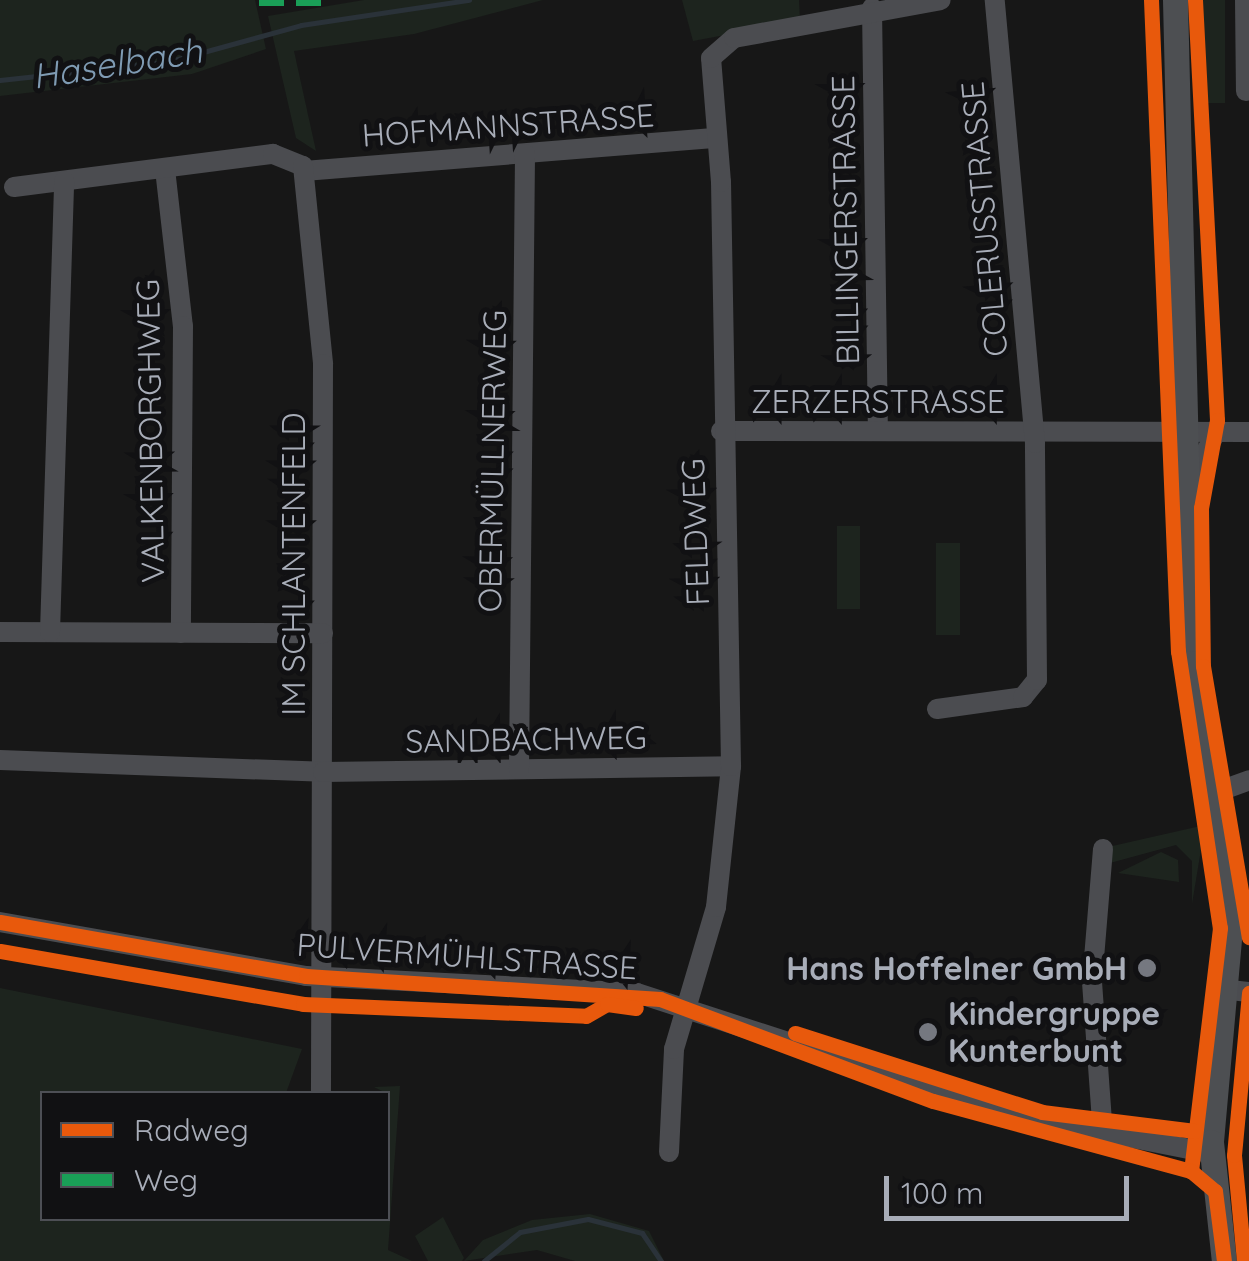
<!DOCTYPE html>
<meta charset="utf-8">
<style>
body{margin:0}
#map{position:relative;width:1249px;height:1261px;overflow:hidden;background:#171717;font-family:Quicksand,sans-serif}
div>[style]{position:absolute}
.green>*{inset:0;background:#1d241e;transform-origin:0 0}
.stream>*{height:5px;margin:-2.5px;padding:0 2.5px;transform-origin:2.5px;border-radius:2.5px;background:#2a3239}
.minor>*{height:20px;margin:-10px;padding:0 10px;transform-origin:10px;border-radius:10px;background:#4b4c50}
.major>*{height:25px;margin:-12.5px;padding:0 12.5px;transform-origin:12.5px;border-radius:12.5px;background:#4d4f52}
.quiet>*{height:12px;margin-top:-6px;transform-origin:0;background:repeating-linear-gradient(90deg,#1a9f57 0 25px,transparent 0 37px)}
.cycleway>*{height:15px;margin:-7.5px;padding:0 7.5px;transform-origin:7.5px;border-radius:7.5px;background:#e8590c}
.dots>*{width:28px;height:28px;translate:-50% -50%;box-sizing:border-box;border:5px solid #111113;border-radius:50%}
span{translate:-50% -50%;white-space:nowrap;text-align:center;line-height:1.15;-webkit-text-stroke:10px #111113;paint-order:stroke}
.street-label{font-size:32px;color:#a8adb8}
.poi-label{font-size:32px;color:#a8adb8;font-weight:700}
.right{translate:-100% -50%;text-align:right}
.left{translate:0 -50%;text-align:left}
.water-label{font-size:35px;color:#7f9bb3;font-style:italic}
.legend{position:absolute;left:40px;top:1091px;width:350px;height:130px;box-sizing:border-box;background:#111113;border:2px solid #4d4f55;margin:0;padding:12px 18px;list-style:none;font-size:30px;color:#a8adb8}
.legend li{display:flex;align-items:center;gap:20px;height:50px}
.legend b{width:50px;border:2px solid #4d4f55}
.scale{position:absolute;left:884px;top:1176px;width:245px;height:45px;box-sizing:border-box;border:5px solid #a8adb8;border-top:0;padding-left:12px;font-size:30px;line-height:35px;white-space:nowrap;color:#a8adb8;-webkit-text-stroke:8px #111113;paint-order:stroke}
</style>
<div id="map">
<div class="green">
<div style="clip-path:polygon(0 0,255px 0,266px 49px,192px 74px,0 96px)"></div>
<div style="clip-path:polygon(364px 0,543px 0,414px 34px,294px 51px,316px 151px,296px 138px,268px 16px)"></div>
<div style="clip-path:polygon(682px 0,799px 0,800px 21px,693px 41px)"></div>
<div style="left:1199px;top:0;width:26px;height:103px"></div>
<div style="left:837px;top:526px;width:23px;height:83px"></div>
<div style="left:936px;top:543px;width:24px;height:92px"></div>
<div style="clip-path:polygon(1205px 825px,1192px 904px,1192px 861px,1176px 845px,1110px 863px,1108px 847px)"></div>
<div style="clip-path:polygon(1161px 852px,1178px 860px,1179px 882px,1118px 873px)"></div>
<div style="clip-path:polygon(0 988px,302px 1049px,286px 1093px,42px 1094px,42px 1218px,388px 1218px,388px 1094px,374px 1087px,400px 1086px,388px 1250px,412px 1261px,0 1261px)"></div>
<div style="clip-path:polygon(590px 1214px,649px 1231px,664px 1261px,575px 1261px,537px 1250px,464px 1261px,483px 1240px,532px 1220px)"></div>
<div style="clip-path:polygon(443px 1217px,464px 1258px,462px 1261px,428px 1261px,415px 1236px)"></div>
</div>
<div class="stream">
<div style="left:0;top:80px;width:168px;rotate:-6.2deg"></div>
<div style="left:167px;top:62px;width:139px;rotate:-15.4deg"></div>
<div style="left:301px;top:25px;width:170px;rotate:-8.5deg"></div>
<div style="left:484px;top:1261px;width:46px;rotate:-38.9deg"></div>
<div style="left:520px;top:1232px;width:69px;rotate:-10.8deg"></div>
<div style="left:588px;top:1219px;width:56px;rotate:14.5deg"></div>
<div style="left:642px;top:1233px;width:34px;rotate:56deg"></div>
</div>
<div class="minor">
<div style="left:1245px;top:0;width:91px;rotate:89.4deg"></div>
<div style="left:872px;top:8px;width:423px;rotate:89.2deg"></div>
<div style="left:165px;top:169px;width:158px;rotate:83.5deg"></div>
<div style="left:183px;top:326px;width:307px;rotate:90.4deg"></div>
<div style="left:304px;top:171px;width:414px;rotate:-4.6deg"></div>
<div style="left:14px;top:187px;width:261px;rotate:-7.3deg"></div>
<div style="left:273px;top:154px;width:32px;rotate:22deg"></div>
<div style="left:303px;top:166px;width:199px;rotate:84.2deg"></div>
<div style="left:323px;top:364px;width:730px;rotate:90.16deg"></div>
<div style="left:721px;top:431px;width:528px;rotate:0.11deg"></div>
<div style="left:1188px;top:487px;width:62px;rotate:-63deg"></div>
<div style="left:0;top:632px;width:323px;rotate:0.2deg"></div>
<div style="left:50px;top:632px;width:451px;rotate:-88.2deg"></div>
<div style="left:937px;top:709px;width:87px;rotate:-7.9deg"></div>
<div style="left:1023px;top:697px;width:22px;rotate:-51deg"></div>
<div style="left:1037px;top:680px;width:237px;rotate:-90.5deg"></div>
<div style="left:1035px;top:443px;width:445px;rotate:-95.2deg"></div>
<div style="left:0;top:760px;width:323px;rotate:2.1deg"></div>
<div style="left:323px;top:772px;width:408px;rotate:-0.8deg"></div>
<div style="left:519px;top:769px;width:615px;rotate:-89.44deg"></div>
<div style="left:1214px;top:793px;width:37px;rotate:-20deg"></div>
<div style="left:1103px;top:849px;width:133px;rotate:94.7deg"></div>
<div style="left:1092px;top:982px;width:152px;rotate:85.9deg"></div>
<div style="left:0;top:922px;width:311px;rotate:10deg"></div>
<div style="left:306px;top:976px;width:331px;rotate:2.9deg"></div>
<div style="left:637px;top:993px;width:389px;rotate:18deg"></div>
<div style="left:1007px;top:1113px;width:212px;rotate:11.2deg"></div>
<div style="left:1230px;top:990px;width:19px;rotate:6deg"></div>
<div style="left:669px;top:1152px;width:103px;rotate:-87.2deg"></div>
<div style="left:674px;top:1049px;width:148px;rotate:-73.5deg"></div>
<div style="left:716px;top:907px;width:142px;rotate:-83.9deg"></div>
<div style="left:731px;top:766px;width:584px;rotate:-90.98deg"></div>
<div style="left:721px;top:182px;width:124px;rotate:-94.6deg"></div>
<div style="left:711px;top:58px;width:30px;rotate:-41deg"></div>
<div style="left:734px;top:38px;width:210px;rotate:-10.4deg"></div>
</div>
<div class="major">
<div style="left:1175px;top:0;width:663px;rotate:88.62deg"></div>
<div style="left:1191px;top:663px;width:257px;rotate:81.1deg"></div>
<div style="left:1231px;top:917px;width:226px;rotate:95.1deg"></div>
<div style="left:1211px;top:1142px;width:120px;rotate:83.8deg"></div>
</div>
<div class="quiet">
<div style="left:259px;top:0;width:66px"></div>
</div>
<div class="cycleway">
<div style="left:1151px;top:0;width:652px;rotate:87.63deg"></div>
<div style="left:1178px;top:651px;width:280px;rotate:81.4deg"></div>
<div style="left:1220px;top:928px;width:245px;rotate:96.8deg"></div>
<div style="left:1195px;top:0;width:421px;rotate:87deg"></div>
<div style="left:1217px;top:420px;width:89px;rotate:100.3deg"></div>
<div style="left:1201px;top:508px;width:158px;rotate:89.3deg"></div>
<div style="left:1203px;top:666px;width:275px;rotate:80.4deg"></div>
<div style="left:0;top:922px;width:311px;rotate:10deg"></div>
<div style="left:306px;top:976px;width:355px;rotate:3.7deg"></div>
<div style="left:660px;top:999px;width:291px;rotate:20.5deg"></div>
<div style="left:933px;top:1101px;width:267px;rotate:15.2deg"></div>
<div style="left:1191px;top:1171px;width:31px;rotate:40deg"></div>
<div style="left:1215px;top:1191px;width:71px;rotate:82.7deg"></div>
<div style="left:0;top:951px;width:308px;rotate:9.9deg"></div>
<div style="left:303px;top:1004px;width:283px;rotate:2.4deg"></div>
<div style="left:586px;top:1016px;width:24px;rotate:-30deg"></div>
<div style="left:607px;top:1004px;width:29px;rotate:8deg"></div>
<div style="left:795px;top:1033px;width:259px;rotate:17.7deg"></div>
<div style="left:1042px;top:1112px;width:154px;rotate:7.1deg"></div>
<div style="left:1244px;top:1261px;width:106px;rotate:-95.4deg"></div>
<div style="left:1234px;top:1155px;width:163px;rotate:-84.7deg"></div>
</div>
<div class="dots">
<div style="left:1147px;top:968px;background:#757880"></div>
<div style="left:928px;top:1032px;background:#757880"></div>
</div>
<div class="street-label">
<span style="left:508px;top:125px;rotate:-4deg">HOFMANNSTRASSE</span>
<span style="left:984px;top:219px;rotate:-95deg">COLERUSSTRASSE</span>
<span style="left:845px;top:220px;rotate:-91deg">BILLINGERSTRASSE</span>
<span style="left:878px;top:401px">ZERZERSTRASSE</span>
<span style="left:150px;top:431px;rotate:-91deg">VALKENBORGHWEG</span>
<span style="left:492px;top:461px;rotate:-89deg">OBERMÜLLNERWEG</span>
<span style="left:695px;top:532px;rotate:-92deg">FELDWEG</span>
<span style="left:293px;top:564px;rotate:-90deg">IM SCHLANTENFELD</span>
<span style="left:526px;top:739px;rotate:-1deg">SANDBACHWEG</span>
<span style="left:467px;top:956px;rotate:4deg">PULVERMÜHLSTRASSE</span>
</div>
<div class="poi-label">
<span class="right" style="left:1127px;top:968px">Hans Hoffelner GmbH</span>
<span class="left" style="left:948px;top:1032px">Kindergruppe<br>Kunterbunt</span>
</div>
<div class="water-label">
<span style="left:117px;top:63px;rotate:-9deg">Haselbach</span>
</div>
<ul class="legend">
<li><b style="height:12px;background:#e8590c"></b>Radweg</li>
<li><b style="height:12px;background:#1a9f57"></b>Weg</li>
</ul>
<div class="scale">100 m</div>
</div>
